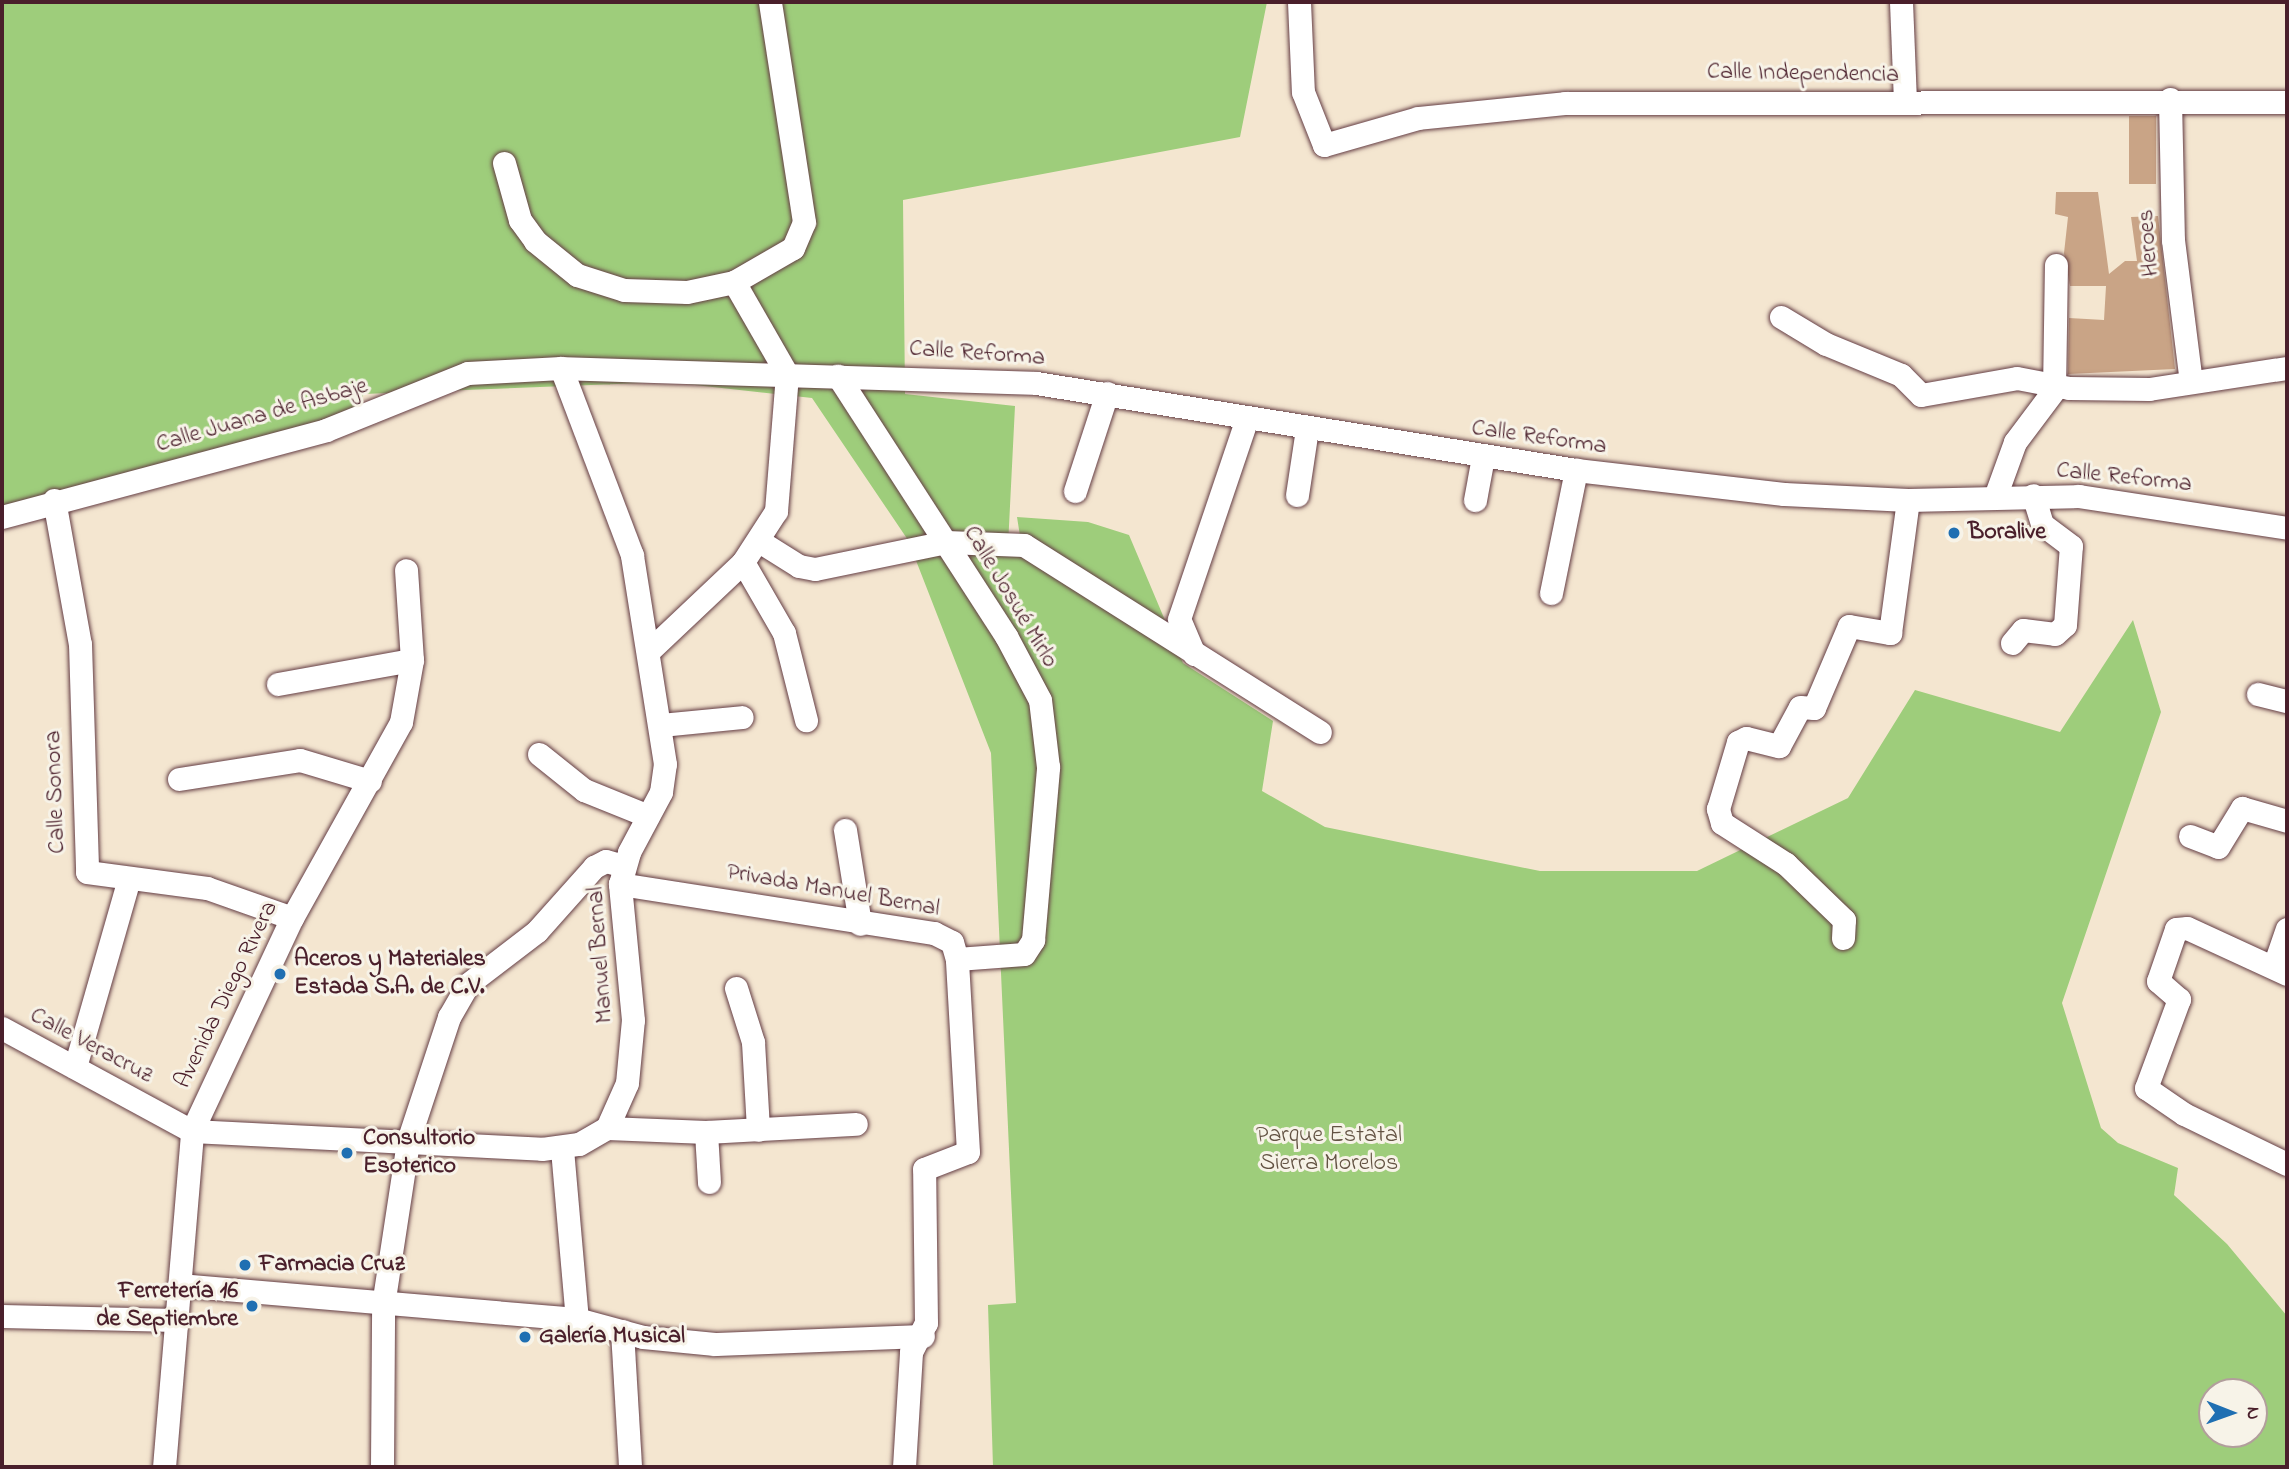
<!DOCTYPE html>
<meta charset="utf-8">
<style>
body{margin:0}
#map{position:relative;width:2289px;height:1469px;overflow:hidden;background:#f4e6d0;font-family:"Indie Flower",sans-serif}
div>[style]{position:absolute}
.green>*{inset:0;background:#9ecd7b}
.building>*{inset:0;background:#c9a486;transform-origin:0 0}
.roads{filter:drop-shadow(0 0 2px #643d44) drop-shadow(0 0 2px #643d44)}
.minor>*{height:23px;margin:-11.5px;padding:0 11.5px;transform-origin:11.5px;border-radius:11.5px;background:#fff}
.dots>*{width:19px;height:19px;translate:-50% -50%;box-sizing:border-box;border:4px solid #f7f3e8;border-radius:50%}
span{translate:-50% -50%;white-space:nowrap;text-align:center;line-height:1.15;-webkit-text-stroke:6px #f7f3e8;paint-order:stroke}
.street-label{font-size:24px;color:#4a1f2b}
.poi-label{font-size:24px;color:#4a1f2b;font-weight:700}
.left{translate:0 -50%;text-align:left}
.right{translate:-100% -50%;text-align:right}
.park-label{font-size:24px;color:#635343}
.frame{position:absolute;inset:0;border:4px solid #4a1f2b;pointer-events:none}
.north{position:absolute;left:2198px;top:1378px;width:70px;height:70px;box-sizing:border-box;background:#f7f3e8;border:2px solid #b29e9c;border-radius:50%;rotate:91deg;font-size:19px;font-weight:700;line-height:28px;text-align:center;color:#4a1f2b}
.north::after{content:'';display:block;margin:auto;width:24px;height:32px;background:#1f6fb2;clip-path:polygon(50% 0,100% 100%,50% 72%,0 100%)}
</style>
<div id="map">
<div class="green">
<div style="clip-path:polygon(evenodd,2px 2px,1267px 2px,1240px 137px,903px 200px,905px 394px,1015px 406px,1008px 546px,1023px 555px,1017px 517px,1088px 522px,1129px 535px,1183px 663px,1273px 721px,1262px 791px,1325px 827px,1540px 871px,1697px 871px,1848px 798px,1915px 690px,2060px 732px,2133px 620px,2161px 712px,2062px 1003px,2101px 1128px,2118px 1143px,2178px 1168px,2174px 1195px,2227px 1244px,2287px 1316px,2287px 1467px,993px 1467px,988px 1305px,1016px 1303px,991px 753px,908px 540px,812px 398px,668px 382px,364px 394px,344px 426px,2px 513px,2px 2px,2212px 1392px,2254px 1392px,2254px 1434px,2212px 1434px,2212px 1392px)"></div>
</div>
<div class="building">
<div style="left:2129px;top:116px;width:27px;height:68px"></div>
<div style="clip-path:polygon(2056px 192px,2098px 192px,2109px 274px,2125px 261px,2137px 261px,2131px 217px,2158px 216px,2175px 369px,2068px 374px,2069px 318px,2104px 320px,2106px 286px,2070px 286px,2064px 253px,2068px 217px,2055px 214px)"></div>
</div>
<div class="roads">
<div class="minor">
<div style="left:1299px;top:2px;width:90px;rotate:87.5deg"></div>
<div style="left:1303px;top:92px;width:57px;rotate:68.4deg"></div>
<div style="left:1324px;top:145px;width:98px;rotate:-16deg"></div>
<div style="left:1418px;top:118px;width:148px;rotate:-5.8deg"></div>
<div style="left:1565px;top:103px;width:722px;rotate:-0.08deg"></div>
<div style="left:1901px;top:2px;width:99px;rotate:87.7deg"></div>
<div style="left:2170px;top:99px;width:141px;rotate:88.8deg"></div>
<div style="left:2173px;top:240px;width:143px;rotate:82.8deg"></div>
<div style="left:504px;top:163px;width:59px;rotate:74.3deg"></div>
<div style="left:520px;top:220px;width:26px;rotate:54deg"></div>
<div style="left:535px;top:241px;width:54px;rotate:39deg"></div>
<div style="left:577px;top:275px;width:49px;rotate:17.7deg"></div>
<div style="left:624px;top:290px;width:63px;rotate:1.8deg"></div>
<div style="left:687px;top:292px;width:48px;rotate:-12deg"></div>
<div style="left:734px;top:282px;width:68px;rotate:-30deg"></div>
<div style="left:793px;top:248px;width:28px;rotate:-67deg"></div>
<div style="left:804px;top:222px;width:223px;rotate:-98.8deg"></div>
<div style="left:734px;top:282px;width:106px;rotate:60.1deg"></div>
<div style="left:1781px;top:317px;width:52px;rotate:31deg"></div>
<div style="left:1826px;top:344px;width:81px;rotate:22.5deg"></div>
<div style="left:1901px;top:375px;width:28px;rotate:45deg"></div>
<div style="left:1921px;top:395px;width:97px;rotate:-10deg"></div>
<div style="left:2017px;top:378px;width:53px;rotate:10.9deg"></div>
<div style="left:2069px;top:388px;width:80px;rotate:0.7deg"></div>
<div style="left:2149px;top:389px;width:140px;rotate:-8.7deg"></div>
<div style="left:1075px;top:491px;width:103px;rotate:-71.9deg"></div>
<div style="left:1297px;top:495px;width:67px;rotate:-81.4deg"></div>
<div style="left:1995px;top:497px;width:59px;rotate:-70deg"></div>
<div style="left:2015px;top:442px;width:65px;rotate:-53.1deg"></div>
<div style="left:2054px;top:390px;width:125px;rotate:-89.1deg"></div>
<div style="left:54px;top:500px;width:146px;rotate:79.8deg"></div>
<div style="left:80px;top:644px;width:228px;rotate:88.2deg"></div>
<div style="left:87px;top:872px;width:121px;rotate:7.6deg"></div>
<div style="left:207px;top:888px;width:90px;rotate:19.4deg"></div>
<div style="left:1475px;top:500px;width:44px;rotate:-79.5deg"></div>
<div style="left:2px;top:517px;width:335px;rotate:-15deg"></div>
<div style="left:326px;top:430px;width:153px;rotate:-21.9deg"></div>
<div style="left:468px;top:373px;width:93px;rotate:-3.1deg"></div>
<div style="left:561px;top:368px;width:475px;rotate:1.8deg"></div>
<div style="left:1036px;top:383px;width:547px;rotate:9.15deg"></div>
<div style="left:1576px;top:470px;width:209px;rotate:6.6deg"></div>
<div style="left:1784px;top:494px;width:124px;rotate:2.8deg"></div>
<div style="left:1908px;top:500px;width:171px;rotate:-1.3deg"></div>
<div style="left:2079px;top:496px;width:210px;rotate:8.7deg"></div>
<div style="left:759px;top:541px;width:47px;rotate:32deg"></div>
<div style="left:799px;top:566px;width:16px;rotate:11deg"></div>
<div style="left:815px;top:569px;width:134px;rotate:-11.6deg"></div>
<div style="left:946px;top:542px;width:78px;rotate:2.2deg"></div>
<div style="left:1024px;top:545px;width:350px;rotate:32.3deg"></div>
<div style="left:743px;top:562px;width:82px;rotate:60deg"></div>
<div style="left:784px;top:633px;width:90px;rotate:75.8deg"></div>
<div style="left:1551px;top:593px;width:126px;rotate:-78.5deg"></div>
<div style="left:2012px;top:643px;width:17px;rotate:-50deg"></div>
<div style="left:2023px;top:630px;width:32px;rotate:7deg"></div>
<div style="left:2055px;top:634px;width:13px;rotate:-42deg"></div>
<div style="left:2065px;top:625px;width:79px;rotate:-85.7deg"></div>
<div style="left:2071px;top:546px;width:36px;rotate:-143deg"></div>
<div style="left:2042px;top:524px;width:30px;rotate:-107deg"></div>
<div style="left:651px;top:649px;width:127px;rotate:-43.4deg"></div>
<div style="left:743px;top:562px;width:61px;rotate:-57.1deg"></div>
<div style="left:776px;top:511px;width:137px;rotate:-85.4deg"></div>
<div style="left:1194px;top:654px;width:38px;rotate:-113deg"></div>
<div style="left:1179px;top:619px;width:209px;rotate:-71.3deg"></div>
<div style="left:278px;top:684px;width:136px;rotate:-10.2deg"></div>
<div style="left:2258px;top:694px;width:30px;rotate:14deg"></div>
<div style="left:661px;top:725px;width:81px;rotate:-5.6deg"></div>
<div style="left:539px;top:754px;width:58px;rotate:38.7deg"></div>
<div style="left:584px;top:790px;width:69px;rotate:22.1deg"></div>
<div style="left:179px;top:779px;width:122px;rotate:-8.9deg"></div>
<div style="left:300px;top:760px;width:73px;rotate:16.7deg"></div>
<div style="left:845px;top:830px;width:95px;rotate:80.9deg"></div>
<div style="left:2190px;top:836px;width:30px;rotate:21deg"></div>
<div style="left:2218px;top:847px;width:46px;rotate:-58.4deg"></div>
<div style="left:2242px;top:808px;width:47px;rotate:16.1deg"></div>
<div style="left:620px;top:884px;width:318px;rotate:8.9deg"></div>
<div style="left:934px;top:933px;width:20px;rotate:27deg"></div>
<div style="left:952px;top:942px;width:18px;rotate:74deg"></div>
<div style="left:957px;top:959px;width:67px;rotate:-4.3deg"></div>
<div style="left:1024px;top:954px;width:17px;rotate:-57deg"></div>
<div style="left:1033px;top:940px;width:174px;rotate:-85deg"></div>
<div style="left:1048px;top:767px;width:67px;rotate:-96.8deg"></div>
<div style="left:1040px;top:700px;width:72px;rotate:-118deg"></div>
<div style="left:1006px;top:636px;width:310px;rotate:-122.9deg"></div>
<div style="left:1843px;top:938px;width:18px;rotate:-87deg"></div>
<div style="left:1844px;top:920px;width:81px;rotate:-136deg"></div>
<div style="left:1786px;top:864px;width:76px;rotate:-147.4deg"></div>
<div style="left:1722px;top:823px;width:15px;rotate:-106deg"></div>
<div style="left:1718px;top:809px;width:70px;rotate:-73.4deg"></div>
<div style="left:1738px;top:742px;width:9px;rotate:-27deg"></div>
<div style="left:1746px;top:738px;width:34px;rotate:14deg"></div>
<div style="left:1779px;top:746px;width:44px;rotate:-61.7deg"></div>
<div style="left:1800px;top:707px;width:14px;rotate:4deg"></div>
<div style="left:1814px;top:708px;width:89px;rotate:-66.9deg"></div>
<div style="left:1849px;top:626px;width:42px;rotate:9.7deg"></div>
<div style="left:1890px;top:633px;width:134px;rotate:-82.3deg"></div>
<div style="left:2274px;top:966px;width:39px;rotate:-71deg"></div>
<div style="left:2287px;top:974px;width:110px;rotate:-155.3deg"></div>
<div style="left:2187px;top:928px;width:11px;rotate:175deg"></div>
<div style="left:2176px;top:929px;width:55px;rotate:109.1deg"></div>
<div style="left:2158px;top:981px;width:28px;rotate:41deg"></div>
<div style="left:2179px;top:999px;width:95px;rotate:110.3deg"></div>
<div style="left:2146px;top:1088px;width:46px;rotate:34.4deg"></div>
<div style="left:2184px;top:1114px;width:114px;rotate:25.9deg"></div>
<div style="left:736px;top:988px;width:57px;rotate:72.5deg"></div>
<div style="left:753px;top:1042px;width:88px;rotate:86.7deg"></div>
<div style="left:2px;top:1028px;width:216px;rotate:28.5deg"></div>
<div style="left:192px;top:1131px;width:350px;rotate:2.9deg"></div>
<div style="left:542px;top:1149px;width:37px;rotate:-8deg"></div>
<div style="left:579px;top:1144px;width:32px;rotate:-30deg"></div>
<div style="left:607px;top:1128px;width:49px;rotate:-66deg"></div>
<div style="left:627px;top:1083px;width:63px;rotate:-84.6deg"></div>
<div style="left:633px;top:1020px;width:137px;rotate:-95.5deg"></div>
<div style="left:620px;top:884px;width:33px;rotate:-74deg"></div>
<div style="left:629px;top:852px;width:68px;rotate:-61.9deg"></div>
<div style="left:661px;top:792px;width:28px;rotate:-82deg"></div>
<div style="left:665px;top:764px;width:212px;rotate:-99deg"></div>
<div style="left:632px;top:555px;width:200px;rotate:-110.8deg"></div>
<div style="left:75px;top:1067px;width:192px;rotate:-74deg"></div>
<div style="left:607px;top:1128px;width:99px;rotate:2.3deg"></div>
<div style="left:706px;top:1132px;width:150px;rotate:-3.1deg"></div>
<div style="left:706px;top:1132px;width:50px;rotate:86.6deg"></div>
<div style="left:562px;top:1149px;width:171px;rotate:85deg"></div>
<div style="left:179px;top:1285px;width:399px;rotate:4.9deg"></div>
<div style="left:577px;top:1319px;width:68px;rotate:15.3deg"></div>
<div style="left:643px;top:1337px;width:72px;rotate:5.6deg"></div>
<div style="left:715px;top:1344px;width:208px;rotate:-2.2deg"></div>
<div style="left:2px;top:1316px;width:174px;rotate:1.3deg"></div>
<div style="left:622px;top:1331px;width:136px;rotate:86.6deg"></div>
<div style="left:164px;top:1467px;width:337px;rotate:-85.2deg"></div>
<div style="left:192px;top:1131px;width:235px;rotate:-64.9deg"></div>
<div style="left:292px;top:918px;width:224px;rotate:-60.9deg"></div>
<div style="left:401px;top:722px;width:63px;rotate:-79.9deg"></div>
<div style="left:412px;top:660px;width:90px;rotate:-93.8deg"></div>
<div style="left:382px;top:1467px;width:162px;rotate:-89.6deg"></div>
<div style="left:383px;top:1305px;width:166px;rotate:-81.3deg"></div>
<div style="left:408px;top:1141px;width:131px;rotate:-71.7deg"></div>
<div style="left:449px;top:1017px;width:38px;rotate:-60deg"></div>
<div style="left:468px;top:984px;width:87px;rotate:-37.5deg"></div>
<div style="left:537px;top:931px;width:86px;rotate:-48.3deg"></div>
<div style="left:594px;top:867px;width:13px;rotate:-27deg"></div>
<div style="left:606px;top:861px;width:18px;rotate:16deg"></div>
<div style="left:904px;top:1467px;width:115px;rotate:-86.5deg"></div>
<div style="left:911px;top:1352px;width:33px;rotate:-63deg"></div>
<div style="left:926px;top:1323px;width:154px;rotate:-90.7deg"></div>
<div style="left:924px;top:1169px;width:47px;rotate:-21.1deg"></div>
<div style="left:968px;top:1152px;width:193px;rotate:-93.3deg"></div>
</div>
</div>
<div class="dots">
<div style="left:1954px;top:533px;background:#1f6fb2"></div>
<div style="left:280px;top:974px;background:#1f6fb2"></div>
<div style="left:347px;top:1153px;background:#1f6fb2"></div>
<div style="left:245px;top:1265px;background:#1f6fb2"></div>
<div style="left:252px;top:1306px;background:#1f6fb2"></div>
<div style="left:525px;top:1337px;background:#1f6fb2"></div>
</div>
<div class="street-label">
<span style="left:1803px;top:74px;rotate:1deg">Calle Independencia</span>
<span style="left:2149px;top:243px;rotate:-94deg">Heroes</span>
<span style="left:977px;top:354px;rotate:4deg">Calle Reforma</span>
<span style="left:262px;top:416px;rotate:-16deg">Calle Juana de Asbaje</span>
<span style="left:1539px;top:438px;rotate:8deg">Calle Reforma</span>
<span style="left:2124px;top:478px;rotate:6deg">Calle Reforma</span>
<span style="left:1010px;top:597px;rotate:59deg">Calle Josué Mirlo</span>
<span style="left:56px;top:792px;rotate:-92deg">Calle Sonora</span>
<span style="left:833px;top:891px;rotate:10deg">Privada Manuel Bernal</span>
<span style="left:601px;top:955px;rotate:-94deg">Manuel Bernal</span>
<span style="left:227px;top:995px;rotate:-64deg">Avenida Diego Rivera</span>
<span style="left:91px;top:1046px;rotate:28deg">Calle Veracruz</span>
</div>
<div class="poi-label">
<span class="left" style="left:1968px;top:533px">Boralive</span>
<span class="left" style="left:294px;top:974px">Aceros y Materiales<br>Estada S.A. de C.V.</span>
<span class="left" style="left:363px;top:1153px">Consultorio<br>Esoterico</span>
<span class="left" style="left:259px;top:1265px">Farmacia Cruz</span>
<span class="right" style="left:238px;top:1306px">Ferretería 16<br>de Septiembre</span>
<span class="left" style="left:539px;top:1337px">Galería Musical</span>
</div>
<div class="park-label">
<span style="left:1329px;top:1150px">Parque Estatal<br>Sierra Morelos</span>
</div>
<div class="frame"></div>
<div class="north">N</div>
</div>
